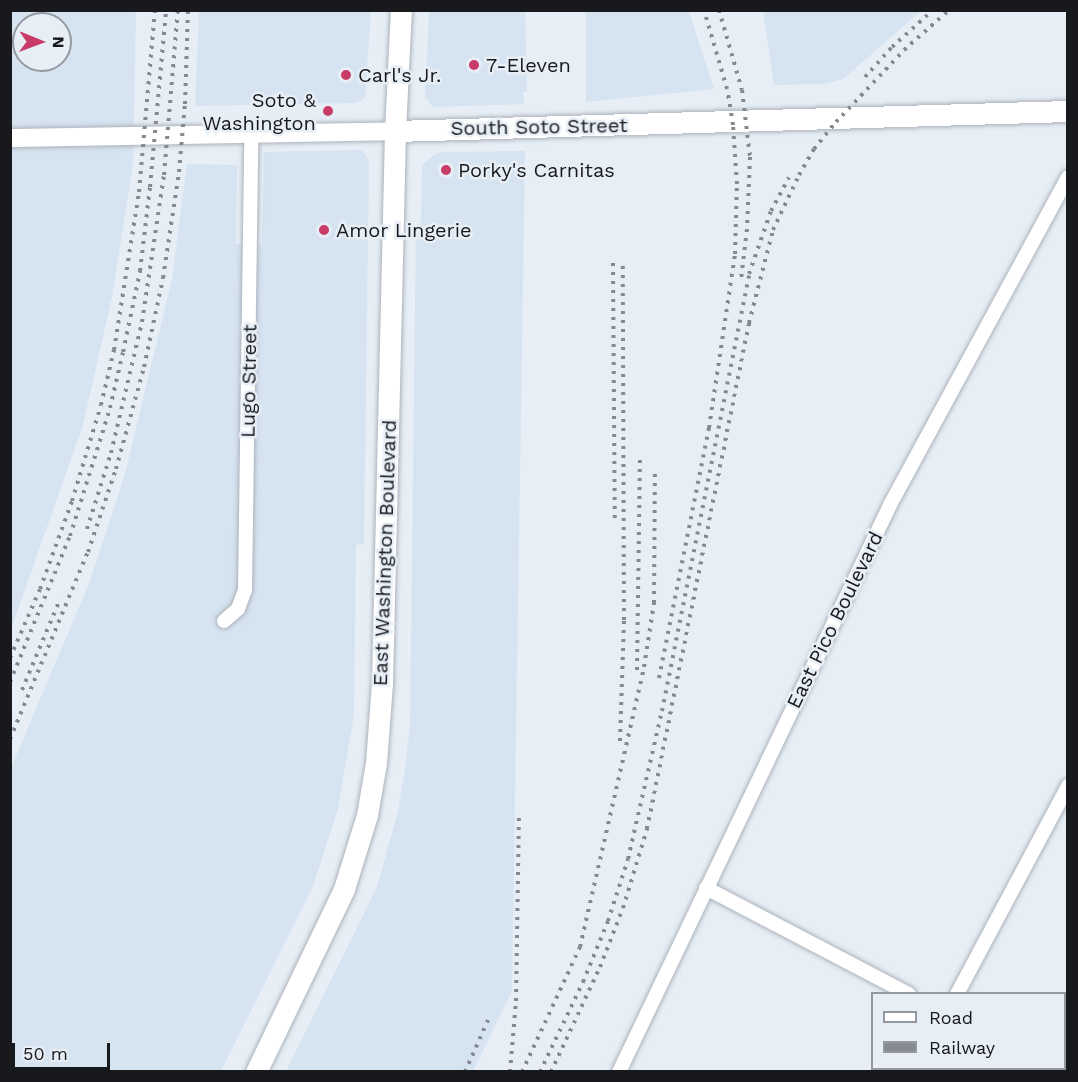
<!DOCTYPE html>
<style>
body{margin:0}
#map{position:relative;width:1078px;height:1082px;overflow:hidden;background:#e7eef6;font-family:"Work Sans",sans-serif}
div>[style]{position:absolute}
.built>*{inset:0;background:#d6e3f0}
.roads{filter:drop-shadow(0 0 2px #acb3bb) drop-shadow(0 0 2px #acb3bb)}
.street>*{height:14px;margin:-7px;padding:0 7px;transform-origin:7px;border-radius:7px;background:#fff}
.secondary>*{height:18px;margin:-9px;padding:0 9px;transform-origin:9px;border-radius:9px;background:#fff}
.primary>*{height:21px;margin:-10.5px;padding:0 10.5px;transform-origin:10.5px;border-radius:10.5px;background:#fff}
.rail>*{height:4px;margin-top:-2px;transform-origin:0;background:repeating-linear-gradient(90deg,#868a90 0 3px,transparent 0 9px)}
.dots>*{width:16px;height:16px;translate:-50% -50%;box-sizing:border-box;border:3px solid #e7eef6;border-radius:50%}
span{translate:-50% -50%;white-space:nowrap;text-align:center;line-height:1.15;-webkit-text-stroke:5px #e7eef6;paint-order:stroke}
.poi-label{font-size:20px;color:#17191c}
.left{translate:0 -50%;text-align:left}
.right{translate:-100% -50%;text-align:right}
.street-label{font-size:20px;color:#17191c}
.frame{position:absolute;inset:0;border:12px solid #17191c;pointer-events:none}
.legend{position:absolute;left:871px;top:992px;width:195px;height:78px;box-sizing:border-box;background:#e7eef6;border:2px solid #94999f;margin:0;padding:8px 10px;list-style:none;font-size:18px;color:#17191c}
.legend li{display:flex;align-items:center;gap:12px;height:30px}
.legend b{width:30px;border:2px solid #94999f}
.north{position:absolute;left:12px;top:12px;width:60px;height:60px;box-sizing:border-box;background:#e7eef6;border:2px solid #94999f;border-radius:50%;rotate:91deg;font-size:16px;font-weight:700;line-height:24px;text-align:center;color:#17191c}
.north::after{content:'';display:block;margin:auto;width:21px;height:27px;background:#c93b68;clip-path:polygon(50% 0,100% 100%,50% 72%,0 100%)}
.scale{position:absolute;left:12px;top:1043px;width:98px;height:27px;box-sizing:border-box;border:3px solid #17191c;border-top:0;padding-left:8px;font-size:18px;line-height:21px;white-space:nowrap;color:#17191c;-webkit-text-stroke:4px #e7eef6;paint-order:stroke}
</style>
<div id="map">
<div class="built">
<div style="clip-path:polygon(evenodd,11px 11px,136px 11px,133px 165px,112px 297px,83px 425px,11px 629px,11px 11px,24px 24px,60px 24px,60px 60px,24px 60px,24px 24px)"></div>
<div style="clip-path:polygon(199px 11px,371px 11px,365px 98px,356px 103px,195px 106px)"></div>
<div style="clip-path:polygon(429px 11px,525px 11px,527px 92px,523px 92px,524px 104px,434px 107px,425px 98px)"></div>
<div style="clip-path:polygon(586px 11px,689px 11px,714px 89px,586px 102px)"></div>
<div style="clip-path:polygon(763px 11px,763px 10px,921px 11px,843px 79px,823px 84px,774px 85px)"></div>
<div style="clip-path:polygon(362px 150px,369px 161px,364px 544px,356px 545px,354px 714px,338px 809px,313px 886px,221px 1071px,11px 1072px,11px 768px,90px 581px,125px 474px,172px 279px,187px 164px,237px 165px,236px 244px,262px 245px,264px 152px)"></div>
<div style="clip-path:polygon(525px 151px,512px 991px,473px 1071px,286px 1071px,377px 887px,398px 811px,405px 768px,410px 726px,416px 224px,421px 223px,422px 165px,435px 154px,444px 152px)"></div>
</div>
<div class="roads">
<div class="street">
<div style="left:224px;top:621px;width:18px;rotate:-41deg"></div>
<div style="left:238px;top:609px;width:20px;rotate:-70deg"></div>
<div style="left:245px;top:590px;width:456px;rotate:-89.2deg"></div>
<div style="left:706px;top:888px;width:229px;rotate:27.6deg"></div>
<div style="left:957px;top:994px;width:236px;rotate:-61.9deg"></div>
<div style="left:1046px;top:1068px;width:7px;rotate:34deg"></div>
<div style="left:619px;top:1072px;width:631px;rotate:-64.45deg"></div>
<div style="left:891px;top:503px;width:371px;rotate:-61.5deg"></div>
<div style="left:914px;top:1072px;width:4px;rotate:-63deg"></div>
</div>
<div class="secondary">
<div style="left:10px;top:138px;width:385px;rotate:-1deg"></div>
</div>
<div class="primary">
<div style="left:395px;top:131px;width:673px;rotate:-1.7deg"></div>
<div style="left:256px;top:1072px;width:203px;rotate:-64.3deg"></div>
<div style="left:344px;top:889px;width:77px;rotate:-72.7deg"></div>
<div style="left:367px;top:815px;width:53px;rotate:-80.2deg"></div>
<div style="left:376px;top:763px;width:80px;rotate:-85.7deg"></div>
<div style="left:382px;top:683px;width:552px;rotate:-88.65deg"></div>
<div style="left:395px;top:131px;width:121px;rotate:-87.2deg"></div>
</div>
</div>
<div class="rail">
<div style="left:719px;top:10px;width:83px;rotate:74deg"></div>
<div style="left:742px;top:90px;width:67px;rotate:83.2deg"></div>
<div style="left:750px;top:157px;width:72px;rotate:92.4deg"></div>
<div style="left:747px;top:229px;width:50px;rotate:96.8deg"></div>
<div style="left:865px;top:77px;width:40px;rotate:-48deg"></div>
<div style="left:892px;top:47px;width:55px;rotate:-42.1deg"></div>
<div style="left:613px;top:263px;width:256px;rotate:89.6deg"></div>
<div style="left:87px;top:529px;width:80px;rotate:-72.5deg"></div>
<div style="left:111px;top:453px;width:135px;rotate:-76.7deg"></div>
<div style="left:142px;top:322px;width:149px;rotate:-81.5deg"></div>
<div style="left:164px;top:175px;width:166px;rotate:-85.2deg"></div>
<div style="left:10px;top:658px;width:75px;rotate:-66.5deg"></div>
<div style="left:40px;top:589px;width:94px;rotate:-70deg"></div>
<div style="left:72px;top:501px;width:100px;rotate:-73.2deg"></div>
<div style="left:101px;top:405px;width:57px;rotate:-76.7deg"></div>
<div style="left:114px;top:350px;width:160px;rotate:-81deg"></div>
<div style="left:139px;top:192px;width:183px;rotate:-85deg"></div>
<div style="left:637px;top:670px;width:212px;rotate:-89.2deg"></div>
<div style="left:659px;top:678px;width:255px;rotate:-78.7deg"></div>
<div style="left:709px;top:428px;width:176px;rotate:-81.5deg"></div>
<div style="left:735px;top:254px;width:70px;rotate:-88.4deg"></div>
<div style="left:737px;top:184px;width:59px;rotate:-93.9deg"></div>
<div style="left:733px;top:125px;width:36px;rotate:-99deg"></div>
<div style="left:727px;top:89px;width:82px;rotate:-106.2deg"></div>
<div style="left:10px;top:682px;width:158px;rotate:-67.7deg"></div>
<div style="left:70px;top:536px;width:134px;rotate:-72.6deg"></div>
<div style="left:110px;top:408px;width:57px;rotate:-76.9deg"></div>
<div style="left:123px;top:352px;width:83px;rotate:-78.1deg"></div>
<div style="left:140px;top:271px;width:85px;rotate:-83.2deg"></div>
<div style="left:150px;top:187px;width:178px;rotate:-84.8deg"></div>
<div style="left:22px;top:690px;width:99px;rotate:-67.3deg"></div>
<div style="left:10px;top:739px;width:203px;rotate:-67.4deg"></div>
<div style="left:88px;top:552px;width:88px;rotate:-71.4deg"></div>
<div style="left:116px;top:469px;width:106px;rotate:-74.6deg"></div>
<div style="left:144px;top:367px;width:91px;rotate:-77.9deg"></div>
<div style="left:163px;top:278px;width:107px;rotate:-81.4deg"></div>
<div style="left:179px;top:172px;width:68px;rotate:-85deg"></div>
<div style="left:185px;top:104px;width:94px;rotate:-88.2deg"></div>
<div style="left:620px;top:741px;width:121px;rotate:-88.1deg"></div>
<div style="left:624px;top:620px;width:357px;rotate:-90.2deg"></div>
<div style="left:465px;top:1072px;width:57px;rotate:-66.1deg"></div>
<div style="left:510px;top:1072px;width:71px;rotate:-85.2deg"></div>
<div style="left:516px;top:1001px;width:189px;rotate:-89.1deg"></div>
<div style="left:522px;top:1072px;width:138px;rotate:-65.1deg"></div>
<div style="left:580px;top:947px;width:287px;rotate:-77.1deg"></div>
<div style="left:644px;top:667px;width:65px;rotate:-81.1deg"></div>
<div style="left:654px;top:603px;width:130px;rotate:-89.6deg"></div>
<div style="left:540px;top:1072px;width:100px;rotate:-64.5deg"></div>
<div style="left:583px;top:982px;width:66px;rotate:-67.7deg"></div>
<div style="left:608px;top:921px;width:65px;rotate:-72.1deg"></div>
<div style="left:628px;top:859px;width:152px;rotate:-77.1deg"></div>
<div style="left:662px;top:711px;width:446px;rotate:-78.7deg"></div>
<div style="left:749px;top:274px;width:67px;rotate:-70.8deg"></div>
<div style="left:771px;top:211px;width:38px;rotate:-62deg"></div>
<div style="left:551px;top:1072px;width:116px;rotate:-65deg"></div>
<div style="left:600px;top:967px;width:63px;rotate:-68.7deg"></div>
<div style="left:623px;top:908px;width:83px;rotate:-73.1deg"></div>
<div style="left:647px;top:829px;width:516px;rotate:-78.6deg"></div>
<div style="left:749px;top:323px;width:96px;rotate:-75.5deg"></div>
<div style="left:773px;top:230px;width:61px;rotate:-64.7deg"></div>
<div style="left:799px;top:175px;width:30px;rotate:-60deg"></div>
<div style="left:814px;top:149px;width:35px;rotate:-51deg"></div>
<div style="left:836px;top:122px;width:99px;rotate:-46.6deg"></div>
<div style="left:904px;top:50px;width:60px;rotate:-41.6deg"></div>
</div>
<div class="dots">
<div style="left:474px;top:65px;background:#c93b68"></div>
<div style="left:346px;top:75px;background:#c93b68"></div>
<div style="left:328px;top:111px;background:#c93b68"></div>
<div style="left:446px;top:170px;background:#c93b68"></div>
<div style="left:324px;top:230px;background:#c93b68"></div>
</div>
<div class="poi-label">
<span class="left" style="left:486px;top:65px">7-Eleven</span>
<span class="left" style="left:358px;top:75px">Carl's Jr.</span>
<span class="right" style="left:316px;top:112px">Soto &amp;<br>Washington</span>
<span class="left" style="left:458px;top:170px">Porky's Carnitas</span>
<span class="left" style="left:336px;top:230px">Amor Lingerie</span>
</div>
<div class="street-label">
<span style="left:539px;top:127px;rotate:-1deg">South Soto Street</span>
<span style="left:249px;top:381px;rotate:-89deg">Lugo Street</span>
<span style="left:385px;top:553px;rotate:-88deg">East Washington Boulevard</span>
<span style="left:835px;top:620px;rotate:-64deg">East Pico Boulevard</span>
</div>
<div class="frame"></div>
<ul class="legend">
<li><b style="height:8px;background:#fff"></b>Road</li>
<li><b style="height:8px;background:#868a90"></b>Railway</li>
</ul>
<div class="north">N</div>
<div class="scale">50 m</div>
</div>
